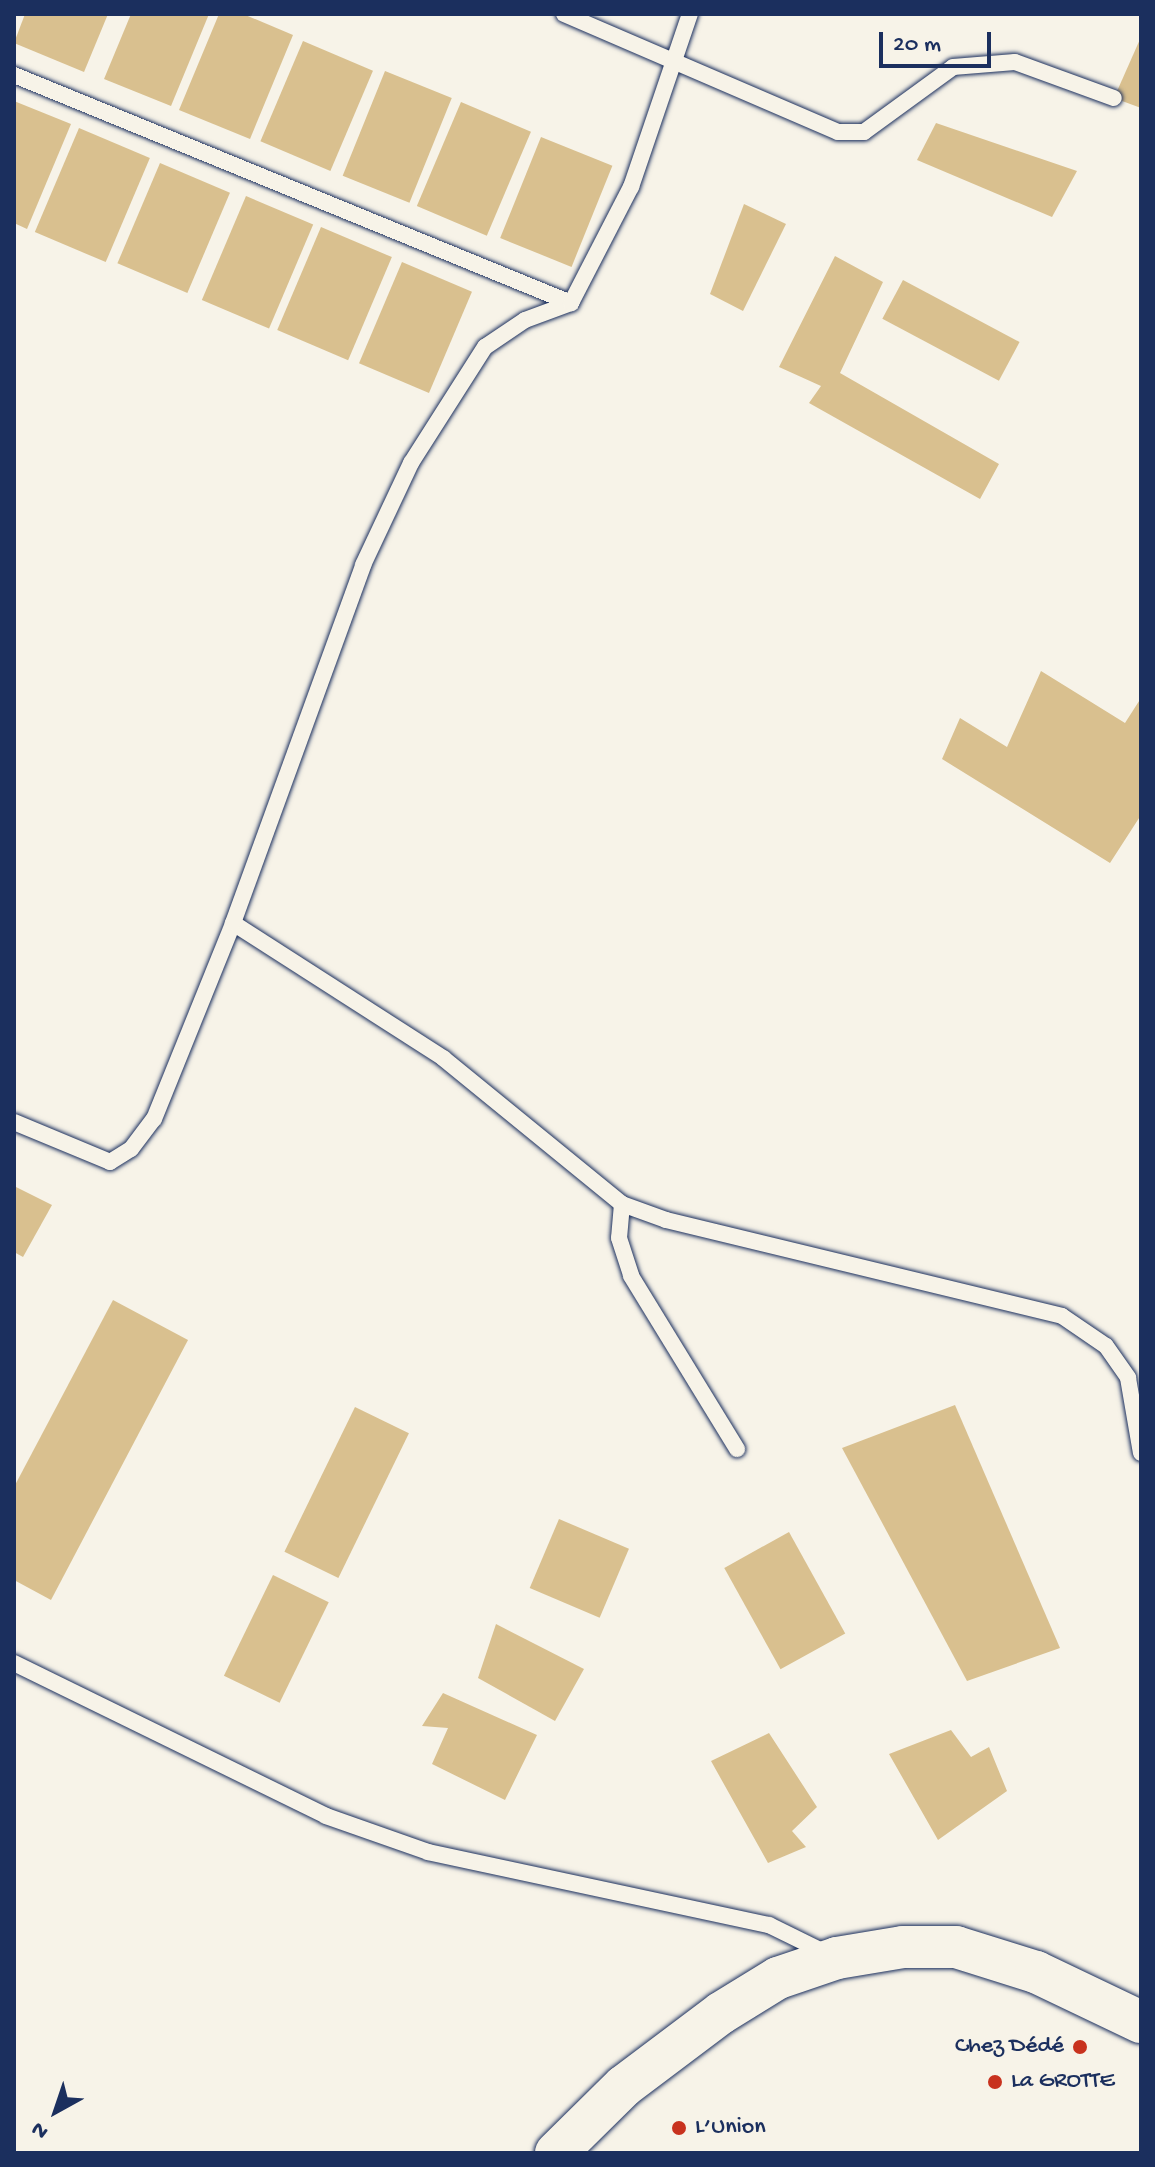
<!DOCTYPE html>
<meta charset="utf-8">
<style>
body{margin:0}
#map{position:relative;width:1155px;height:2167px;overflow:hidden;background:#f7f3e8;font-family:"Gochi Hand",sans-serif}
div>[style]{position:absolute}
.building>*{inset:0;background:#d9c08f;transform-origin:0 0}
.roads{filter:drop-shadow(0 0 2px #1b2f5e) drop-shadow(0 0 2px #1b2f5e)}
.lane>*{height:16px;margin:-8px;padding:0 8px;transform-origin:8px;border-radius:8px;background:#f7f3e8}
.secondary>*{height:42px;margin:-21px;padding:0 21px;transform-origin:21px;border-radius:21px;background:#f7f3e8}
.dots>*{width:22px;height:22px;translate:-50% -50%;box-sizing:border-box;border:4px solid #f7f3e8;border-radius:50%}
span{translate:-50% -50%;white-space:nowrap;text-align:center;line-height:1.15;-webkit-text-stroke:6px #f7f3e8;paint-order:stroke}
.poi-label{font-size:24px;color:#1b2f5e}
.right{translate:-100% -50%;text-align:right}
.left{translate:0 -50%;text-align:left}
.frame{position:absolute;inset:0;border:16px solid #1b2f5e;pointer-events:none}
.north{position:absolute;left:16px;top:2071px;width:80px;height:80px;-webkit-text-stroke:6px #f7f3e8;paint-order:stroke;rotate:220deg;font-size:22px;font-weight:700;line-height:32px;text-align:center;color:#1b2f5e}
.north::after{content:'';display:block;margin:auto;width:28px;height:36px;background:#1b2f5e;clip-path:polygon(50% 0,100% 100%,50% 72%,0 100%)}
.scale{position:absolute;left:879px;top:32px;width:112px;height:36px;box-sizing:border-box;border:4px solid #1b2f5e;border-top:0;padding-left:10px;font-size:24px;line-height:28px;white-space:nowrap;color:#1b2f5e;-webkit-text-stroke:6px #f7f3e8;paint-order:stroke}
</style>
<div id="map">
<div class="building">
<div style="clip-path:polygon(25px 14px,108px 14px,84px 72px,14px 43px)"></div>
<div style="clip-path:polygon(131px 14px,209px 14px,171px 106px,104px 79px)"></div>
<div style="clip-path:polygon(219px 14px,243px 14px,293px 35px,250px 139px,179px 110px)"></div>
<div style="clip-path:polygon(1141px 37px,1141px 108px,1114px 98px)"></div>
<div style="left:303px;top:41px;width:76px;height:109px;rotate:23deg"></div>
<div style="left:385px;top:71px;width:72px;height:113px;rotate:22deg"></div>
<div style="clip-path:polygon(14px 101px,71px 124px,27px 229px,14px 223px)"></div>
<div style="left:461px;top:102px;width:76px;height:113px;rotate:23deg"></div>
<div style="clip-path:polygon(936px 123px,1077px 171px,1052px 217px,917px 160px)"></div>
<div style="left:79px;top:128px;width:77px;height:113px;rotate:23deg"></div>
<div style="left:541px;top:137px;width:77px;height:109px;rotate:22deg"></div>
<div style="left:160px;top:163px;width:76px;height:109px;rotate:23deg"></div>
<div style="left:246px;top:196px;width:73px;height:113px;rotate:23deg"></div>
<div style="clip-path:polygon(744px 204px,786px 224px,743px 311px,710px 294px)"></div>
<div style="left:321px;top:227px;width:77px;height:112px;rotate:23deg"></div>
<div style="clip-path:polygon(835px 256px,883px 282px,840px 373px,999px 464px,980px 499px,809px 403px,821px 386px,779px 367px)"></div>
<div style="left:402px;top:262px;width:76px;height:110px;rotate:23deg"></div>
<div style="left:903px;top:280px;width:132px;height:44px;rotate:28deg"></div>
<div style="clip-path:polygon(1041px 671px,1125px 723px,1141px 698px,1141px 815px,1110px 863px,942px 759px,960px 718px,1007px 747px)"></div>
<div style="clip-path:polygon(14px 1186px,52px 1205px,23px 1257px,14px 1252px)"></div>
<div style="clip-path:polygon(113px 1300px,188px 1340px,51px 1600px,14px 1580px,14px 1487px)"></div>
<div style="clip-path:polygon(955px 1405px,1060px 1648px,967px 1681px,842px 1448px)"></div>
<div style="left:355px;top:1407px;width:60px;height:161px;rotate:26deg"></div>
<div style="left:559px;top:1519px;width:76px;height:75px;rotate:23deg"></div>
<div style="left:789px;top:1532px;width:116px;height:74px;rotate:61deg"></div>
<div style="left:273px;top:1575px;width:62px;height:112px;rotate:26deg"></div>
<div style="clip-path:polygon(496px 1624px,584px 1669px,555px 1721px,478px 1678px)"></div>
<div style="clip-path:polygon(443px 1693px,537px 1735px,505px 1800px,432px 1764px,448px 1728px,422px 1726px)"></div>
<div style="clip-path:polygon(951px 1730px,971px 1757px,989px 1747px,1007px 1791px,938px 1840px,889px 1754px)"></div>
<div style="clip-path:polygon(769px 1733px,817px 1807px,792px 1831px,806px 1847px,768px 1863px,711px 1761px)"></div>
</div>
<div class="roads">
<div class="lane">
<div style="left:564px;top:14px;width:298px;rotate:23.3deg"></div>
<div style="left:838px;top:132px;width:26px"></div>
<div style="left:864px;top:132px;width:110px;rotate:-36.1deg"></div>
<div style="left:953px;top:67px;width:62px;rotate:-4.6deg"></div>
<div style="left:1015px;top:62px;width:105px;rotate:20deg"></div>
<div style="left:14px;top:75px;width:602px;rotate:22.26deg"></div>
<div style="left:233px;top:923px;width:250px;rotate:32.7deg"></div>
<div style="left:443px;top:1058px;width:231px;rotate:39.2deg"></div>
<div style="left:622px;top:1204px;width:47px;rotate:20deg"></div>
<div style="left:666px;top:1220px;width:407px;rotate:13.6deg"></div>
<div style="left:1062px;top:1316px;width:53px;rotate:34.3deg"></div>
<div style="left:1106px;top:1346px;width:39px;rotate:55deg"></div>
<div style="left:1128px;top:1378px;width:76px;rotate:80.2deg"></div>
<div style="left:14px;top:1122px;width:104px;rotate:22.6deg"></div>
<div style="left:110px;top:1162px;width:25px;rotate:-32deg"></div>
<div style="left:131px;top:1149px;width:38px;rotate:-53deg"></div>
<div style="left:154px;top:1119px;width:211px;rotate:-68deg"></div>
<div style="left:233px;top:923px;width:381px;rotate:-70deg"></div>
<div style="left:363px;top:565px;width:113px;rotate:-64.8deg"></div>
<div style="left:411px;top:463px;width:138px;rotate:-57.5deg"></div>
<div style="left:485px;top:347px;width:48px;rotate:-34deg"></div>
<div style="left:525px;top:320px;width:49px;rotate:-20.3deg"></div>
<div style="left:571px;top:303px;width:131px;rotate:-62.7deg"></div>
<div style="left:631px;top:187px;width:183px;rotate:-71.2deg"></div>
<div style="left:622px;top:1204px;width:34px;rotate:95deg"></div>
<div style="left:619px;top:1238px;width:40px;rotate:72deg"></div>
<div style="left:631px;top:1276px;width:203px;rotate:58.5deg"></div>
<div style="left:14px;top:1663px;width:347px;rotate:26.1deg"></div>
<div style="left:326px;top:1816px;width:108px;rotate:19.4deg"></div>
<div style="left:428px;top:1852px;width:349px;rotate:12.1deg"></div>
<div style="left:769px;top:1925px;width:66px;rotate:26.2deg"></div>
</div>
<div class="secondary">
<div style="left:556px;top:2153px;width:95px;rotate:-44.6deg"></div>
<div style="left:624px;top:2086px;width:121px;rotate:-37deg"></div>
<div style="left:721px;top:2013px;width:67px;rotate:-31.6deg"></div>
<div style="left:778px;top:1978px;width:62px;rotate:-18.7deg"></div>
<div style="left:837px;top:1958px;width:67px;rotate:-9.5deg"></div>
<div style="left:903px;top:1947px;width:53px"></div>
<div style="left:956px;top:1947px;width:84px;rotate:17.4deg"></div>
<div style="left:1036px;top:1972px;width:116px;rotate:25.5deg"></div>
</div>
</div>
<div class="dots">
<div style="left:1080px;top:2047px;background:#c8321e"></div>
<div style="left:995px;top:2082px;background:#c8321e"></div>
<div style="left:679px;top:2128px;background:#c8321e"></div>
</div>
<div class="poi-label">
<span class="right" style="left:1064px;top:2047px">Chez Dédé</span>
<span class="left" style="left:1011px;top:2082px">La GROTTE</span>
<span class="left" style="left:695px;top:2128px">L’Union</span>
</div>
<div class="frame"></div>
<div class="north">N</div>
<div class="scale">20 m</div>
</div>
